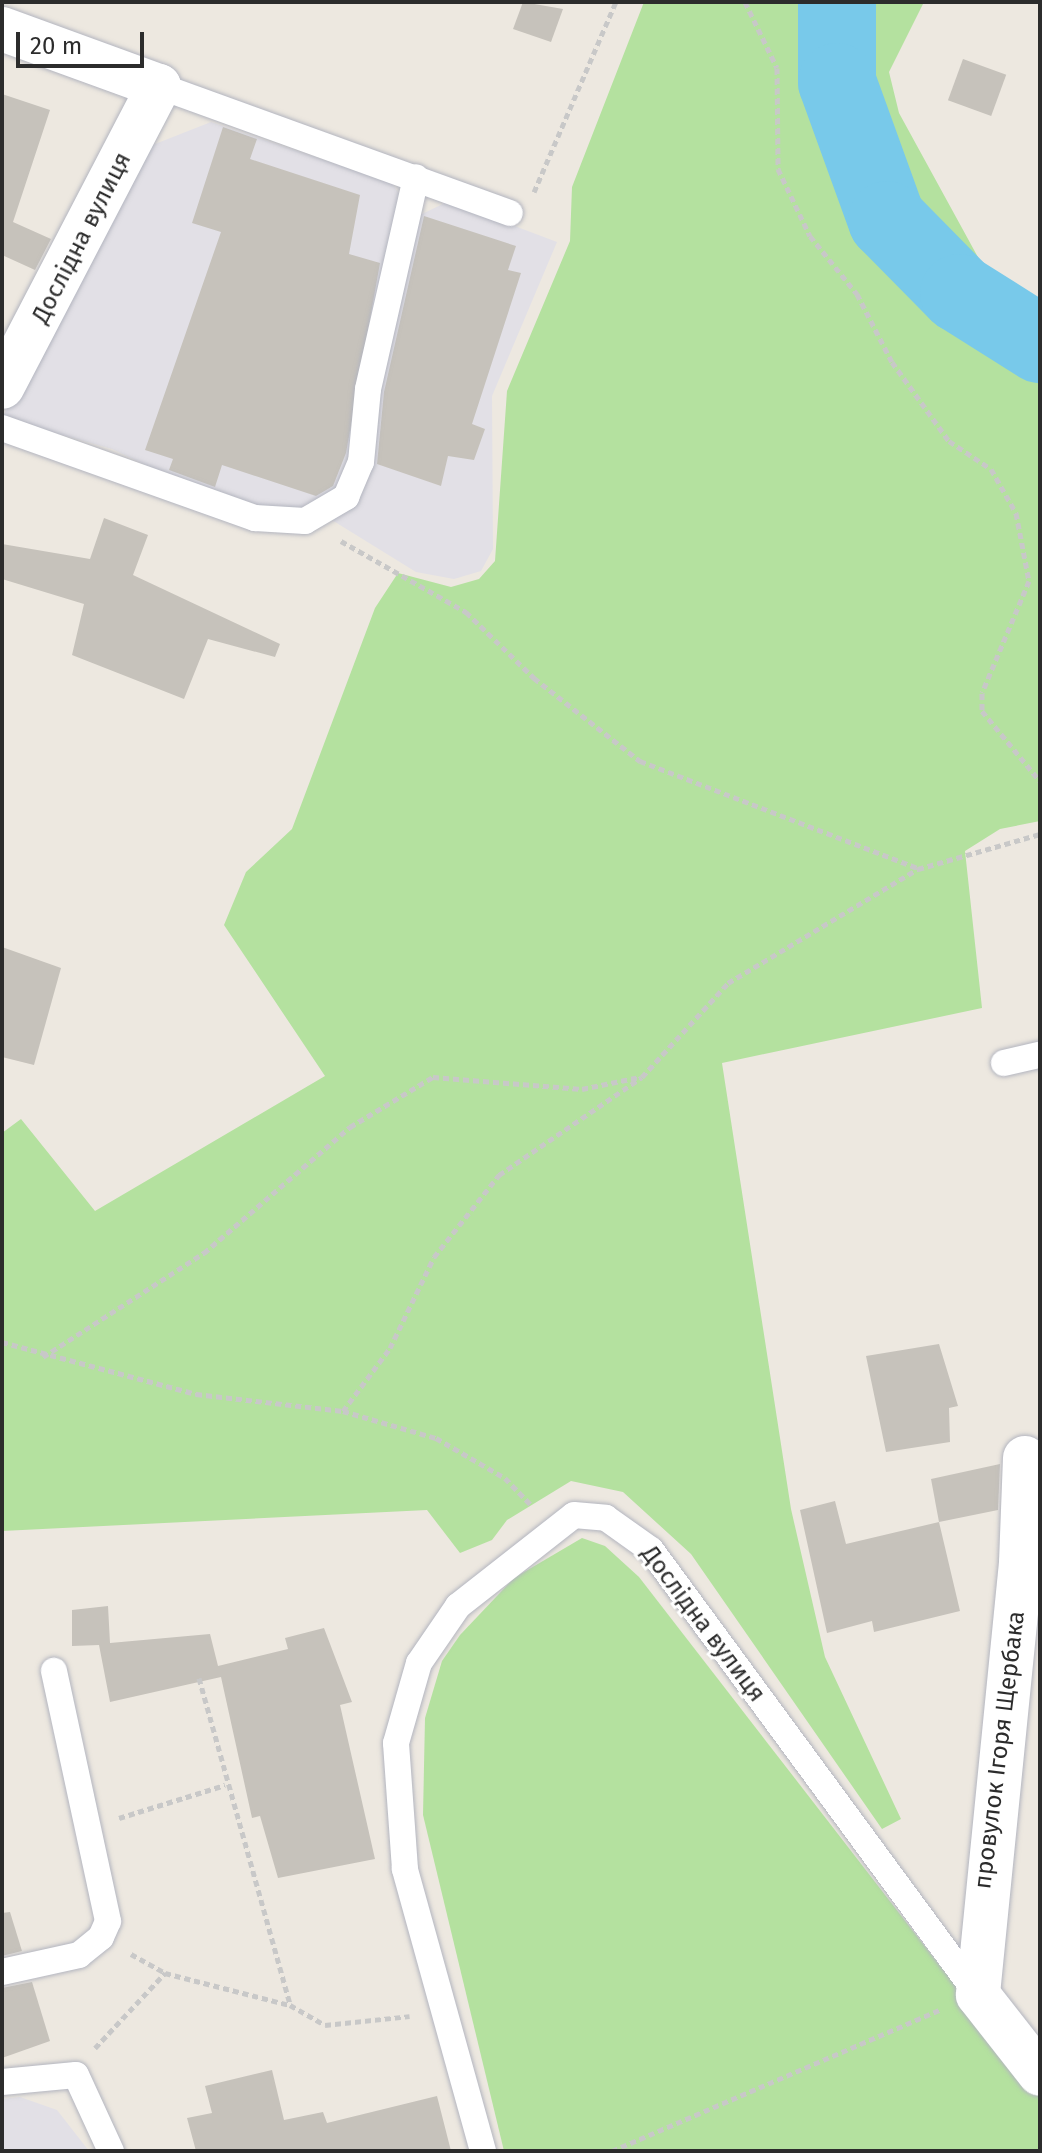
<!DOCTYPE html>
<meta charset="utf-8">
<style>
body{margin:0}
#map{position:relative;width:1042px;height:2153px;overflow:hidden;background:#ede8e0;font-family:"Fira Sans",sans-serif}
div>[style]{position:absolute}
.industrial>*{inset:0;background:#e2e0e6}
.green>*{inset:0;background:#b4e19f}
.river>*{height:78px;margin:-39px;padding:0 39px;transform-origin:39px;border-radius:39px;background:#78c9ea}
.building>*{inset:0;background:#c6c2bb;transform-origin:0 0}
.path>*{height:5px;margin-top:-2.5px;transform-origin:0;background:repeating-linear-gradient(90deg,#c8c8c8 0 6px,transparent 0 10px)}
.roads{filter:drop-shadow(0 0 2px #b3b5bf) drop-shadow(0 0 2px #b3b5bf)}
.service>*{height:26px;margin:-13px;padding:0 13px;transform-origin:13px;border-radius:13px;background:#fff}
.minor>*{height:44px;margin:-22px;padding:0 22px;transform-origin:22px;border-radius:22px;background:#fff}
span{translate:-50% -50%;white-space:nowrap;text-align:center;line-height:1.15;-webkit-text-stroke:6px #fff;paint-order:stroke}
.street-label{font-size:24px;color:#2c2c2c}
.frame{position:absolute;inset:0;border:4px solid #2c2c2c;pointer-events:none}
.scale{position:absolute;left:16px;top:32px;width:128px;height:36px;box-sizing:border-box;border:4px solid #2c2c2c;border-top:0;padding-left:10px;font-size:24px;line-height:28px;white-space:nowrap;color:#2c2c2c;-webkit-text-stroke:6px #fff;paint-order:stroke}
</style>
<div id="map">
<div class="industrial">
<div style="clip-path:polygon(211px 122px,392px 183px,399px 194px,355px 447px,340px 494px,297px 512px,219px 500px,112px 449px,2px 418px,150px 146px)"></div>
<div style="clip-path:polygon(449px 201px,557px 242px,492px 396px,493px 549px,481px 571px,454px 579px,416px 572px,327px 517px,372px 428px,420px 215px)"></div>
<div style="clip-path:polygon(20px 2097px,57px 2110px,89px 2151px,2px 2151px,2px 2099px)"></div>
</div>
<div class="green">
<div style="clip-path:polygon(644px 2px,924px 2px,889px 72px,899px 113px,985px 270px,1040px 316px,1040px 821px,1000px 829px,965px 851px,982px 1008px,722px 1063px,791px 1509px,825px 1657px,901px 1819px,882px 1829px,691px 1554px,623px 1492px,571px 1481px,507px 1520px,492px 1540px,460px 1553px,427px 1510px,2px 1531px,2px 1133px,21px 1119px,95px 1211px,325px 1076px,224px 925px,246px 872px,292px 829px,375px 608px,398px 573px,451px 587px,479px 579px,495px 561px,507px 391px,570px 241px,572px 187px)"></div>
<div style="clip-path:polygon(582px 1538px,605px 1546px,639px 1577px,1040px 2095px,1040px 2151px,504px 2151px,423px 1815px,425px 1718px,442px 1661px,460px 1635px,514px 1578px)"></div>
</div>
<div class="river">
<div style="left:837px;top:2px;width:80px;rotate:90deg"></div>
<div style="left:837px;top:82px;width:147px;rotate:70.1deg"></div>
<div style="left:887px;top:220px;width:103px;rotate:45.4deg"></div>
<div style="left:959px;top:293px;width:96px;rotate:32.2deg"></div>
</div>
<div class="building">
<div style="clip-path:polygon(523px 2px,563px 9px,551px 42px,513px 29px)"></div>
<div style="left:963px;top:59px;width:46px;height:44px;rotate:20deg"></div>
<div style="clip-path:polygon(2px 94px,50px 110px,13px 222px,51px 239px,35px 270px,2px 255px)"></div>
<div style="clip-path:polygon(223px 127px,257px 139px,250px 159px,360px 195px,349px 254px,380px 263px,346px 453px,333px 486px,316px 496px,222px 465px,215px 487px,169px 470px,173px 459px,145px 450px,221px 232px,192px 223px)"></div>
<div style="clip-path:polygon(424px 216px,516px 246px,508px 270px,521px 273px,472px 424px,485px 429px,474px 460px,448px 456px,441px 486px,377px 464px,384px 392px)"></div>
<div style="clip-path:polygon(104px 518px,148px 535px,133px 575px,280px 644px,275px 657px,208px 639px,184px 699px,72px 655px,84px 604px,2px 579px,2px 544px,90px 559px)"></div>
<div style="clip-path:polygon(2px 947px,61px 968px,34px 1065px,2px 1057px)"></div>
<div style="clip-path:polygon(939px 1344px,958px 1406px,949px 1408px,950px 1442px,886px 1452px,866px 1356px)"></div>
<div style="clip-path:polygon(1000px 1464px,998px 1510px,939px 1522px,931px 1479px)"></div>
<div style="clip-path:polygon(835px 1501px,846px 1544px,939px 1522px,960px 1611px,874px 1632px,872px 1621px,827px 1633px,800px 1510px)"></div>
<div style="clip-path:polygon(108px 1606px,110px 1643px,210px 1634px,218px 1666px,288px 1649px,285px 1638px,324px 1628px,352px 1702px,340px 1705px,375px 1859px,278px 1878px,260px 1816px,252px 1818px,221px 1677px,110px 1702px,99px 1645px,72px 1646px,72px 1610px)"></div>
<div style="clip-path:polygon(10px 1912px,22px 1951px,2px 1956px,2px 1913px)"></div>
<div style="clip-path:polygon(32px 1982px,50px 2041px,2px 2058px,2px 1988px)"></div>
<div style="clip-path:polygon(272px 2070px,284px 2120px,323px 2112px,327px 2123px,437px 2096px,451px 2151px,196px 2151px,187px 2118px,212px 2113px,205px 2086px)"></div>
</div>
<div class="path">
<div style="left:745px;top:2px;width:73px;rotate:64.1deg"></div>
<div style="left:777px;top:68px;width:101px;rotate:89.4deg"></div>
<div style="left:778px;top:169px;width:74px;rotate:64.5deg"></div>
<div style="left:810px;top:236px;width:75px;rotate:51deg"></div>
<div style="left:857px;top:294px;width:76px;rotate:62.8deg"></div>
<div style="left:892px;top:362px;width:97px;rotate:54.2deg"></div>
<div style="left:949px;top:441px;width:50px;rotate:33.7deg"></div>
<div style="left:991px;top:469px;width:51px;rotate:60.4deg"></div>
<div style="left:1016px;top:513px;width:69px;rotate:79.2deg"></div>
<div style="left:1029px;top:581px;width:121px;rotate:112.8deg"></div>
<div style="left:982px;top:693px;width:18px;rotate:90deg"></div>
<div style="left:982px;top:711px;width:91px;rotate:50.4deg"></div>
<div style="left:534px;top:192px;width:207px;rotate:-66.7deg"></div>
<div style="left:341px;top:541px;width:144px;rotate:29.6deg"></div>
<div style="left:466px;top:612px;width:95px;rotate:44.1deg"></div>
<div style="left:534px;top:678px;width:135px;rotate:38.1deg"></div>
<div style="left:640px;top:761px;width:297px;rotate:21.1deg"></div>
<div style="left:2px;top:1342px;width:201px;rotate:15deg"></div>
<div style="left:196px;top:1394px;width:148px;rotate:6.6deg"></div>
<div style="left:343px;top:1411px;width:97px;rotate:16.2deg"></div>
<div style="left:436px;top:1438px;width:80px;rotate:30.1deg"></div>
<div style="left:505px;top:1478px;width:39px;rotate:46deg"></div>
<div style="left:43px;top:1357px;width:192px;rotate:-32.9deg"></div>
<div style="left:204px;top:1253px;width:193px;rotate:-40.8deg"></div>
<div style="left:350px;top:1127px;width:97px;rotate:-31.1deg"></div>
<div style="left:433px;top:1077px;width:149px;rotate:4.6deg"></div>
<div style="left:582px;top:1089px;width:59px;rotate:-11.7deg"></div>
<div style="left:343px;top:1411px;width:79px;rotate:-53.3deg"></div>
<div style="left:390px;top:1348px;width:101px;rotate:-64.2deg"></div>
<div style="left:434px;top:1257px;width:105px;rotate:-51.6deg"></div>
<div style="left:499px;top:1175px;width:173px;rotate:-34.4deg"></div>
<div style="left:642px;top:1077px;width:127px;rotate:-47.5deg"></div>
<div style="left:728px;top:983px;width:222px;rotate:-31deg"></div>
<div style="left:918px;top:869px;width:127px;rotate:-16deg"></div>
<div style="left:199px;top:1678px;width:339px;rotate:74.4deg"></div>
<div style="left:119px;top:1818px;width:111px;rotate:-17.3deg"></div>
<div style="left:131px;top:1954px;width:39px;rotate:29deg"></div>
<div style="left:165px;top:1973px;width:129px;rotate:14.4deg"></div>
<div style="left:290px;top:2005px;width:40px;rotate:29.7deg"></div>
<div style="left:325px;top:2025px;width:85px;rotate:-6deg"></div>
<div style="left:95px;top:2048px;width:103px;rotate:-47deg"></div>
<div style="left:612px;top:2151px;width:357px;rotate:-23.3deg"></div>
</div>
<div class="roads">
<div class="service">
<div style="left:159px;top:86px;width:373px;rotate:19.9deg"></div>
<div style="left:2px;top:428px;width:269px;rotate:19.6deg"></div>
<div style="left:255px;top:518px;width:50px;rotate:3.4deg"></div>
<div style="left:305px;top:521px;width:48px;rotate:-30.3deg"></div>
<div style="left:346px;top:497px;width:38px;rotate:-67deg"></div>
<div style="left:361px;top:462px;width:73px;rotate:-84.5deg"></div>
<div style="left:368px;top:389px;width:217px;rotate:-77.2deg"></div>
<div style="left:1004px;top:1063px;width:37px;rotate:-13deg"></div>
<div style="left:2px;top:1972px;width:79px;rotate:-12.4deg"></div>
<div style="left:79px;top:1955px;width:28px;rotate:-39deg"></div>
<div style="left:101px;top:1937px;width:17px;rotate:-66deg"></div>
<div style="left:108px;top:1921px;width:256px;rotate:-102.2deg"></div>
<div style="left:2px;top:2082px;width:74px;rotate:-5.4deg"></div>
<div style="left:76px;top:2075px;width:84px;rotate:65.3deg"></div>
<div style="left:483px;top:2151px;width:293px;rotate:-105.5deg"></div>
<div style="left:405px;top:1869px;width:126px;rotate:-94.1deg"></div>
<div style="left:396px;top:1743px;width:83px;rotate:-74deg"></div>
<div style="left:419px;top:1663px;width:69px;rotate:-55.6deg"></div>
<div style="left:458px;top:1606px;width:147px;rotate:-38.1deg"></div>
<div style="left:574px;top:1515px;width:32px;rotate:5deg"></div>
<div style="left:606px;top:1518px;width:55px;rotate:35.4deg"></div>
<div style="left:651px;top:1550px;width:552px;rotate:53.69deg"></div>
</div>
<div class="minor">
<div style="left:2px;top:29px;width:167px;rotate:20deg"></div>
<div style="left:159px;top:86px;width:339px;rotate:117.5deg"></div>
<div style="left:1025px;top:1458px;width:105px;rotate:92.2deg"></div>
<div style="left:1021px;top:1563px;width:434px;rotate:95.7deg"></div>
<div style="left:978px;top:1995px;width:100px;rotate:51.9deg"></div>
</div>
</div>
<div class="street-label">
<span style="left:82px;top:238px;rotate:-63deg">Дослідна вулиця</span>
<span style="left:703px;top:1624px;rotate:53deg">Дослідна вулиця</span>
<span style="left:1000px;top:1750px;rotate:-83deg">провулок Ігоря Щербака</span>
</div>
<div class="frame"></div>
<div class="scale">20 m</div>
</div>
